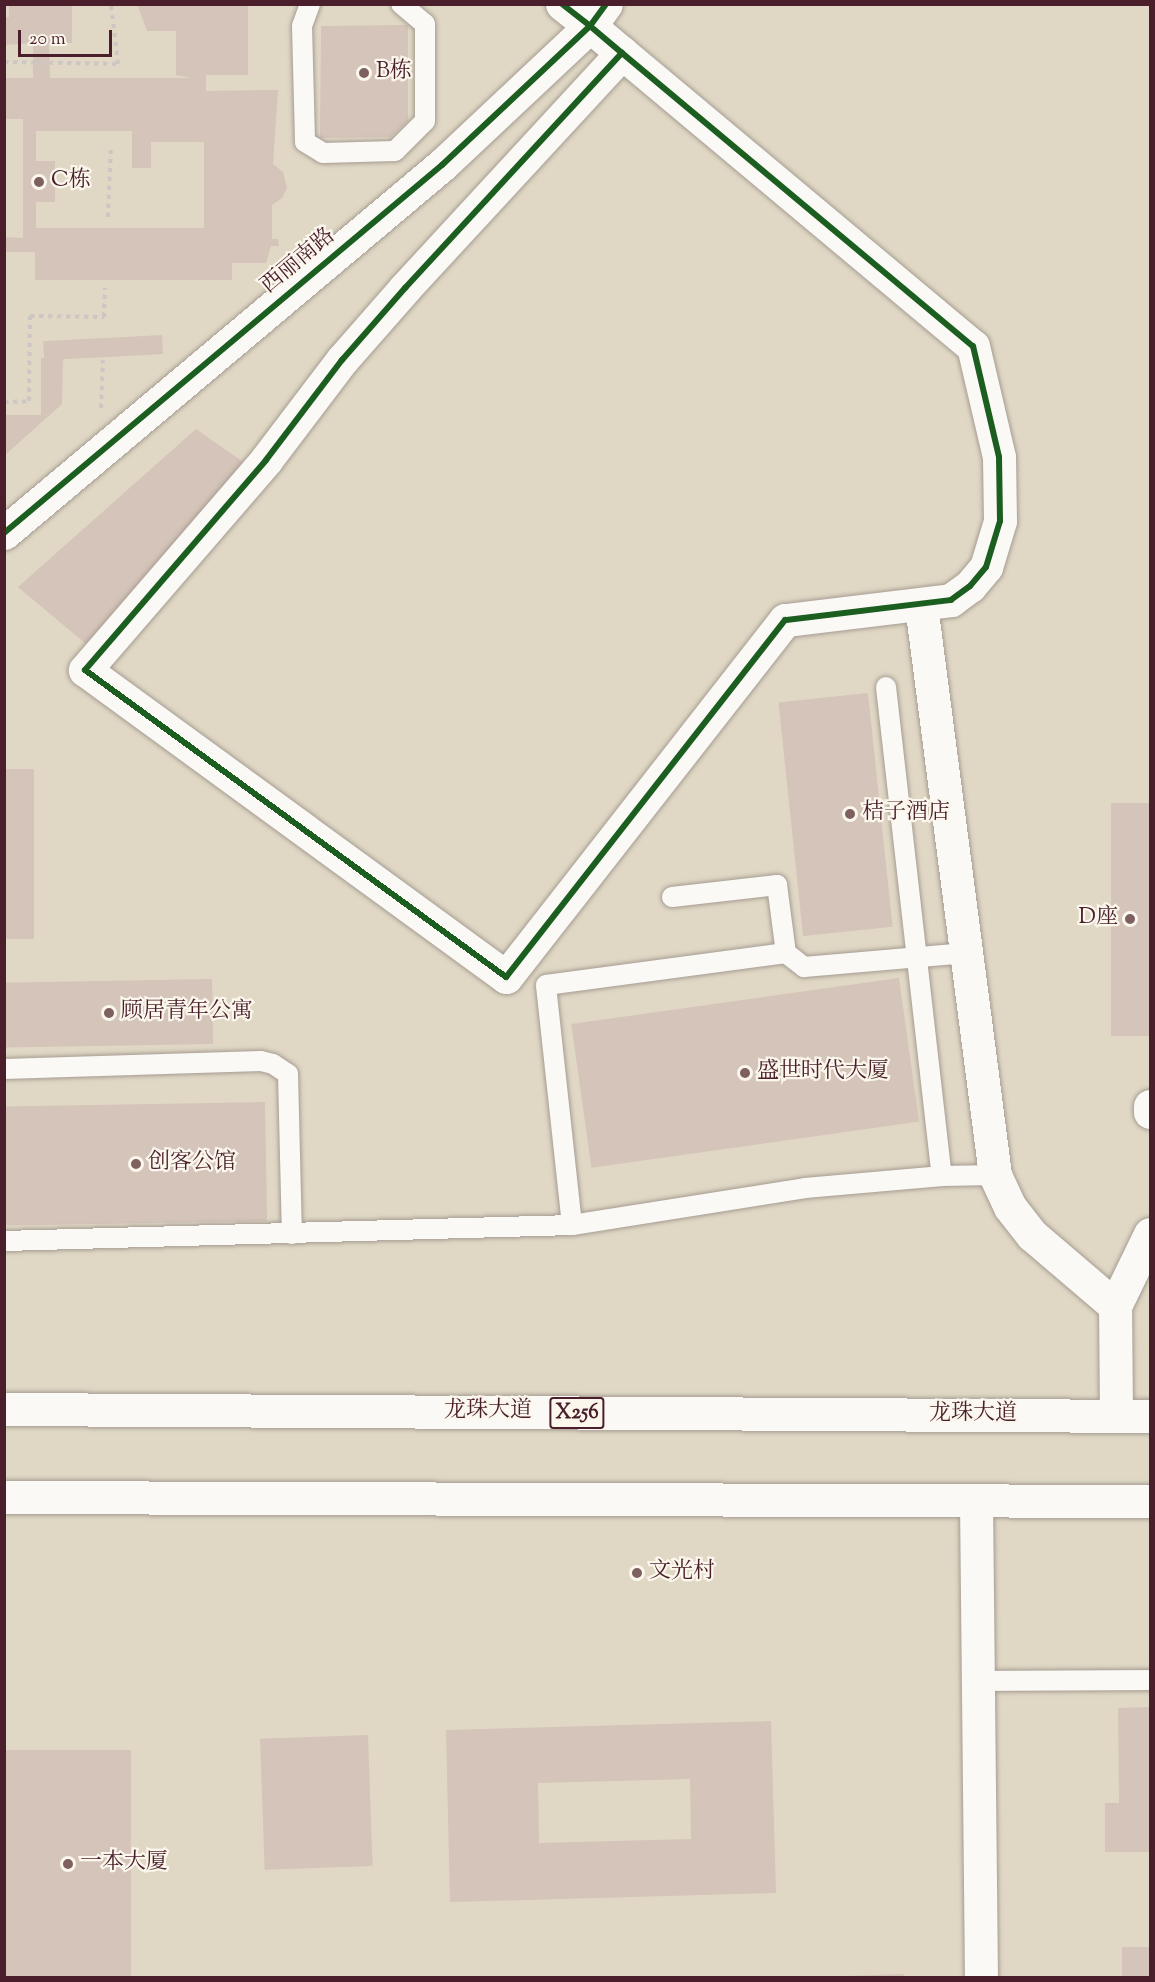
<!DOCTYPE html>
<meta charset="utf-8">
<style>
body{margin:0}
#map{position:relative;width:1155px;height:1982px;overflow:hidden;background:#e0d8c5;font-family:"Sorts Mill Goudy","Noto Serif SC",serif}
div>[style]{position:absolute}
.building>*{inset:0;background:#d4c4b9;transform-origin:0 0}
.path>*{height:4px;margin-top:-2px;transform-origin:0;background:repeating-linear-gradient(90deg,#ccc7c3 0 4.5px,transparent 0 9px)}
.roads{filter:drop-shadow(0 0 2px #a69c92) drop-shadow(0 0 2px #a69c92)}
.lane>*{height:20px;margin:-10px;padding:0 10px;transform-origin:10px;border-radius:10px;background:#faf9f6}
.street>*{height:33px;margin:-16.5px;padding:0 16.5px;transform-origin:16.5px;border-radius:16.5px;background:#faf9f6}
.secondary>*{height:33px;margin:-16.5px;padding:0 16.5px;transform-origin:16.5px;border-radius:16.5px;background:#faf9f6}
.primary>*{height:33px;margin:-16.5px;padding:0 16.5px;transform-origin:16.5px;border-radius:16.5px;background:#faf9f6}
.cycleway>*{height:6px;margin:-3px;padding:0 3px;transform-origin:3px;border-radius:3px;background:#1b5e20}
.dots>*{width:16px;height:16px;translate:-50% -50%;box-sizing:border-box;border:3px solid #fbf7ec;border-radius:50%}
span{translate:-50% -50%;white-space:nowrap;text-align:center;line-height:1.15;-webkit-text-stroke:4.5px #fbf7ec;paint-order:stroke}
.shield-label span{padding:2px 4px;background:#fbf7ec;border:2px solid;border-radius:4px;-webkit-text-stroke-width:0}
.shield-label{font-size:21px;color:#4a1f2b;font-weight:700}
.poi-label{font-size:22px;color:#4a1f2b}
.left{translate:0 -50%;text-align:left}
.right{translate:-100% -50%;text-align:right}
.street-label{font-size:22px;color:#4a1f2b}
.frame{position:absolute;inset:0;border:6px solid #4a1f2b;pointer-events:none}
.scale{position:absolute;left:18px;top:30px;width:94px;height:27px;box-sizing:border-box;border:3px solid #4a1f2b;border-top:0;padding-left:8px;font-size:18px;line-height:21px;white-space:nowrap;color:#4a1f2b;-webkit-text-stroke:4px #fbf7ec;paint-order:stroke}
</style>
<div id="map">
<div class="building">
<div style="clip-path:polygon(evenodd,9px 4px,72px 4px,72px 43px,49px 43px,50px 78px,191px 78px,176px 75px,176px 31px,147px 31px,137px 4px,248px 4px,248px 75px,206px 75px,206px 91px,278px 90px,273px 164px,283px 172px,287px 188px,282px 198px,272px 205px,272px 239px,278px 239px,279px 246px,271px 246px,266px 263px,232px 263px,232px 280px,35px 280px,35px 252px,4px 252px,4px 237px,23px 238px,23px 119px,4px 119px,4px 78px,33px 78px,33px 43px,4px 45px,4px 17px,9px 17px,9px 4px,36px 131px,132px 131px,132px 168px,151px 168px,151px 142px,204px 142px,204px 228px,36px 228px,36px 202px,55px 202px,55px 161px,36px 161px,36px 131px)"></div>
<div style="clip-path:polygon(408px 25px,408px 121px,391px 137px,320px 138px,321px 26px)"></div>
<div style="left:162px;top:335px;width:19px;height:119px;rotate:87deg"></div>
<div style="clip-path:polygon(41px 358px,63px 358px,62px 404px,4px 456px,4px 415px,41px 415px)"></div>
<div style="clip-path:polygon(196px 429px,246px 464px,86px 644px,18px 587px)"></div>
<div style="left:868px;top:693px;width:235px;height:90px;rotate:84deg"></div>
<div style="left:34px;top:769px;width:170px;height:30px;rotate:90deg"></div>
<div style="left:1111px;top:803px;width:39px;height:233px"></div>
<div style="left:899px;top:978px;width:145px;height:331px;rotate:82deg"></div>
<div style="left:212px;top:979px;width:65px;height:208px;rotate:89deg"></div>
<div style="left:265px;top:1102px;width:119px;height:261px;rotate:89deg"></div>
<div style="clip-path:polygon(1150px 1707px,1150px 1852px,1105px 1852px,1105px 1803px,1119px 1803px,1118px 1708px)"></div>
<div style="clip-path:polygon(evenodd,771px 1721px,776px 1893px,450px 1902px,446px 1730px,771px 1721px,690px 1779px,691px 1839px,539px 1843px,538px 1783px,690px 1779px)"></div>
<div style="left:368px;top:1735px;width:131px;height:108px;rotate:88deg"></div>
<div style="left:131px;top:1750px;width:228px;height:127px;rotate:90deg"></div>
<div style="left:1150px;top:1947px;width:31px;height:28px;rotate:90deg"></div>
<div style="clip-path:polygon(904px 1974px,904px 1978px,846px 1978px,846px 1976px)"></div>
</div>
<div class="path">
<div style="left:4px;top:62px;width:114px;rotate:1deg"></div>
<div style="left:118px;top:64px;width:60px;rotate:-96.7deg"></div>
<div style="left:108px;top:217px;width:71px;rotate:-87.6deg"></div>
<div style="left:4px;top:402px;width:25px;rotate:-2deg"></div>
<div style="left:29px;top:401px;width:85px;rotate:-89.3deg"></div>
<div style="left:30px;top:316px;width:74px;rotate:0.8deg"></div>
<div style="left:104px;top:317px;width:29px;rotate:-88deg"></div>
<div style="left:101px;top:408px;width:48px;rotate:-87.6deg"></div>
</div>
<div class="roads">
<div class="lane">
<div style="left:310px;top:4px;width:23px;rotate:110deg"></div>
<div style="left:302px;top:26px;width:116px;rotate:88.5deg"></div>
<div style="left:305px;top:142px;width:21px;rotate:31deg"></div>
<div style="left:323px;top:153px;width:72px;rotate:-1.6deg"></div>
<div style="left:395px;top:151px;width:42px;rotate:-45deg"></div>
<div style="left:425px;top:121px;width:97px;rotate:-90deg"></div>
<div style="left:425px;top:24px;width:31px;rotate:-140deg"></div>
<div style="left:886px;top:687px;width:492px;rotate:83.5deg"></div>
<div style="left:672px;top:897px;width:106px;rotate:-6.5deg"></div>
<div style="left:777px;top:885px;width:69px;rotate:82.5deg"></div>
<div style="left:4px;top:1069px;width:257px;rotate:-1.8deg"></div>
<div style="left:261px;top:1061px;width:12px;rotate:14deg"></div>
<div style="left:273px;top:1064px;width:18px;rotate:34deg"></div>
<div style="left:288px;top:1074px;width:160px;rotate:88.6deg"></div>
<div style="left:572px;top:1225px;width:241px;rotate:-96.2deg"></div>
<div style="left:546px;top:985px;width:242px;rotate:-7.6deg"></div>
<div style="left:786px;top:953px;width:23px;rotate:38deg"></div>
<div style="left:804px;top:967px;width:163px;rotate:-4.9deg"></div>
<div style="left:4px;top:1241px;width:568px;rotate:-1.61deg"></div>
<div style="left:572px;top:1225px;width:236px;rotate:-9deg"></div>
<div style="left:805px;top:1188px;width:138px;rotate:-5deg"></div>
<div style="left:942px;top:1176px;width:53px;rotate:-1.1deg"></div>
<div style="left:978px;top:1681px;width:172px;rotate:-0.3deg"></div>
</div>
<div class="street">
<div style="left:562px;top:4px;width:36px;rotate:38deg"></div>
<div style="left:590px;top:26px;width:42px;rotate:40.2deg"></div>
<div style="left:622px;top:53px;width:457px;rotate:39.9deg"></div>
<div style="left:973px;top:346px;width:114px;rotate:76.8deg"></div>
<div style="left:999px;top:457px;width:64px;rotate:89.1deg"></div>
<div style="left:1000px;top:521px;width:48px;rotate:106.9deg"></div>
<div style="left:986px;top:567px;width:25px;rotate:130deg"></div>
<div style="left:970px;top:586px;width:24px;rotate:144deg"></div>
<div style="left:951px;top:600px;width:167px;rotate:173.1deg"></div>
<div style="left:785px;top:620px;width:453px;rotate:128deg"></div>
<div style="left:506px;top:977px;width:521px;rotate:-143.9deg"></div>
<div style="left:85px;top:670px;width:277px;rotate:-49.2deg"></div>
<div style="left:266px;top:460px;width:126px;rotate:-52.8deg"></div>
<div style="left:342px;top:360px;width:96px;rotate:-48.8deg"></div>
<div style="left:405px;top:288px;width:320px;rotate:-47.3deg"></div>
<div style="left:921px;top:605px;width:575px;rotate:82.6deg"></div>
<div style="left:995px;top:1175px;width:35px;rotate:65deg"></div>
<div style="left:1010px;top:1207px;width:36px;rotate:52deg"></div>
<div style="left:1032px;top:1235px;width:109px;rotate:40.5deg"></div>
<div style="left:1150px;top:1106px;width:6px;rotate:90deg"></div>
<div style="left:1116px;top:1416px;width:110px;rotate:-90.5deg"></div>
<div style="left:1115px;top:1306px;width:80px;rotate:-64.1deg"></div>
</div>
<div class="secondary">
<div style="left:4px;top:533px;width:572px;rotate:-40.04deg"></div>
<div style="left:442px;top:165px;width:203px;rotate:-43.2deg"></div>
<div style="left:590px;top:26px;width:27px;rotate:-54deg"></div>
<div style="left:976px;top:1501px;width:477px;rotate:89.4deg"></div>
</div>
<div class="primary">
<div style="left:4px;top:1409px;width:1146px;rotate:0.35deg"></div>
<div style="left:4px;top:1497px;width:1146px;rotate:0.2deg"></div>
</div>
</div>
<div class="cycleway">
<div style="left:562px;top:4px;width:36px;rotate:38deg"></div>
<div style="left:590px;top:26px;width:42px;rotate:40.2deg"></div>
<div style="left:622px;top:53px;width:457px;rotate:39.9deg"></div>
<div style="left:973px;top:346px;width:114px;rotate:76.8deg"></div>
<div style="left:999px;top:457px;width:64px;rotate:89.1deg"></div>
<div style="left:1000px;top:521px;width:48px;rotate:106.9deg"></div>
<div style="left:986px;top:567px;width:25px;rotate:130deg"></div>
<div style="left:970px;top:586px;width:24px;rotate:144deg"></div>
<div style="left:951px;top:600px;width:167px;rotate:173.1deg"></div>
<div style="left:785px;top:620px;width:453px;rotate:128deg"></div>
<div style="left:506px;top:977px;width:521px;rotate:-143.9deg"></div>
<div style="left:85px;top:670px;width:277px;rotate:-49.2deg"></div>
<div style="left:266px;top:460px;width:126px;rotate:-52.8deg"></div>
<div style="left:342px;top:360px;width:96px;rotate:-48.8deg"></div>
<div style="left:405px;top:288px;width:320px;rotate:-47.3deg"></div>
<div style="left:4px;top:533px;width:572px;rotate:-40.04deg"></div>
<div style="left:442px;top:165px;width:203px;rotate:-43.2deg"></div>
<div style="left:590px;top:26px;width:27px;rotate:-54deg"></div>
</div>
<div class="dots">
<div style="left:364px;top:73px;background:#7e6061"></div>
<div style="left:39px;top:182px;background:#7e6061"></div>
<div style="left:850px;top:814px;background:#7e6061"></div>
<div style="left:1130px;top:919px;background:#7e6061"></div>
<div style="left:109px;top:1013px;background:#7e6061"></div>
<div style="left:745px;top:1073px;background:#7e6061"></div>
<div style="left:136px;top:1164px;background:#7e6061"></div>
<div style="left:637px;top:1573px;background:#7e6061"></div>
<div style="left:68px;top:1864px;background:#7e6061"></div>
</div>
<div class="shield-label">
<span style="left:577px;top:1413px">X256</span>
</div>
<div class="poi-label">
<span class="left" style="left:376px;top:73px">B栋</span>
<span class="left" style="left:51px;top:182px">C栋</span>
<span class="left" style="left:862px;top:814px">桔子酒店</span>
<span class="right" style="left:1118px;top:919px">D座</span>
<span class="left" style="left:121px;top:1013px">顾居青年公寓</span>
<span class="left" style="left:757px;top:1073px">盛世时代大厦</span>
<span class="left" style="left:148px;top:1164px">创客公馆</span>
<span class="left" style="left:649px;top:1573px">文光村</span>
<span class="left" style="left:80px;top:1864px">一本大厦</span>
</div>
<div class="street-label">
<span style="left:299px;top:262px;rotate:-40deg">西丽南路</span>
<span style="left:488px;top:1412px">龙珠大道</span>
<span style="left:973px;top:1415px">龙珠大道</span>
</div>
<div class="frame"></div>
<div class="scale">20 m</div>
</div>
